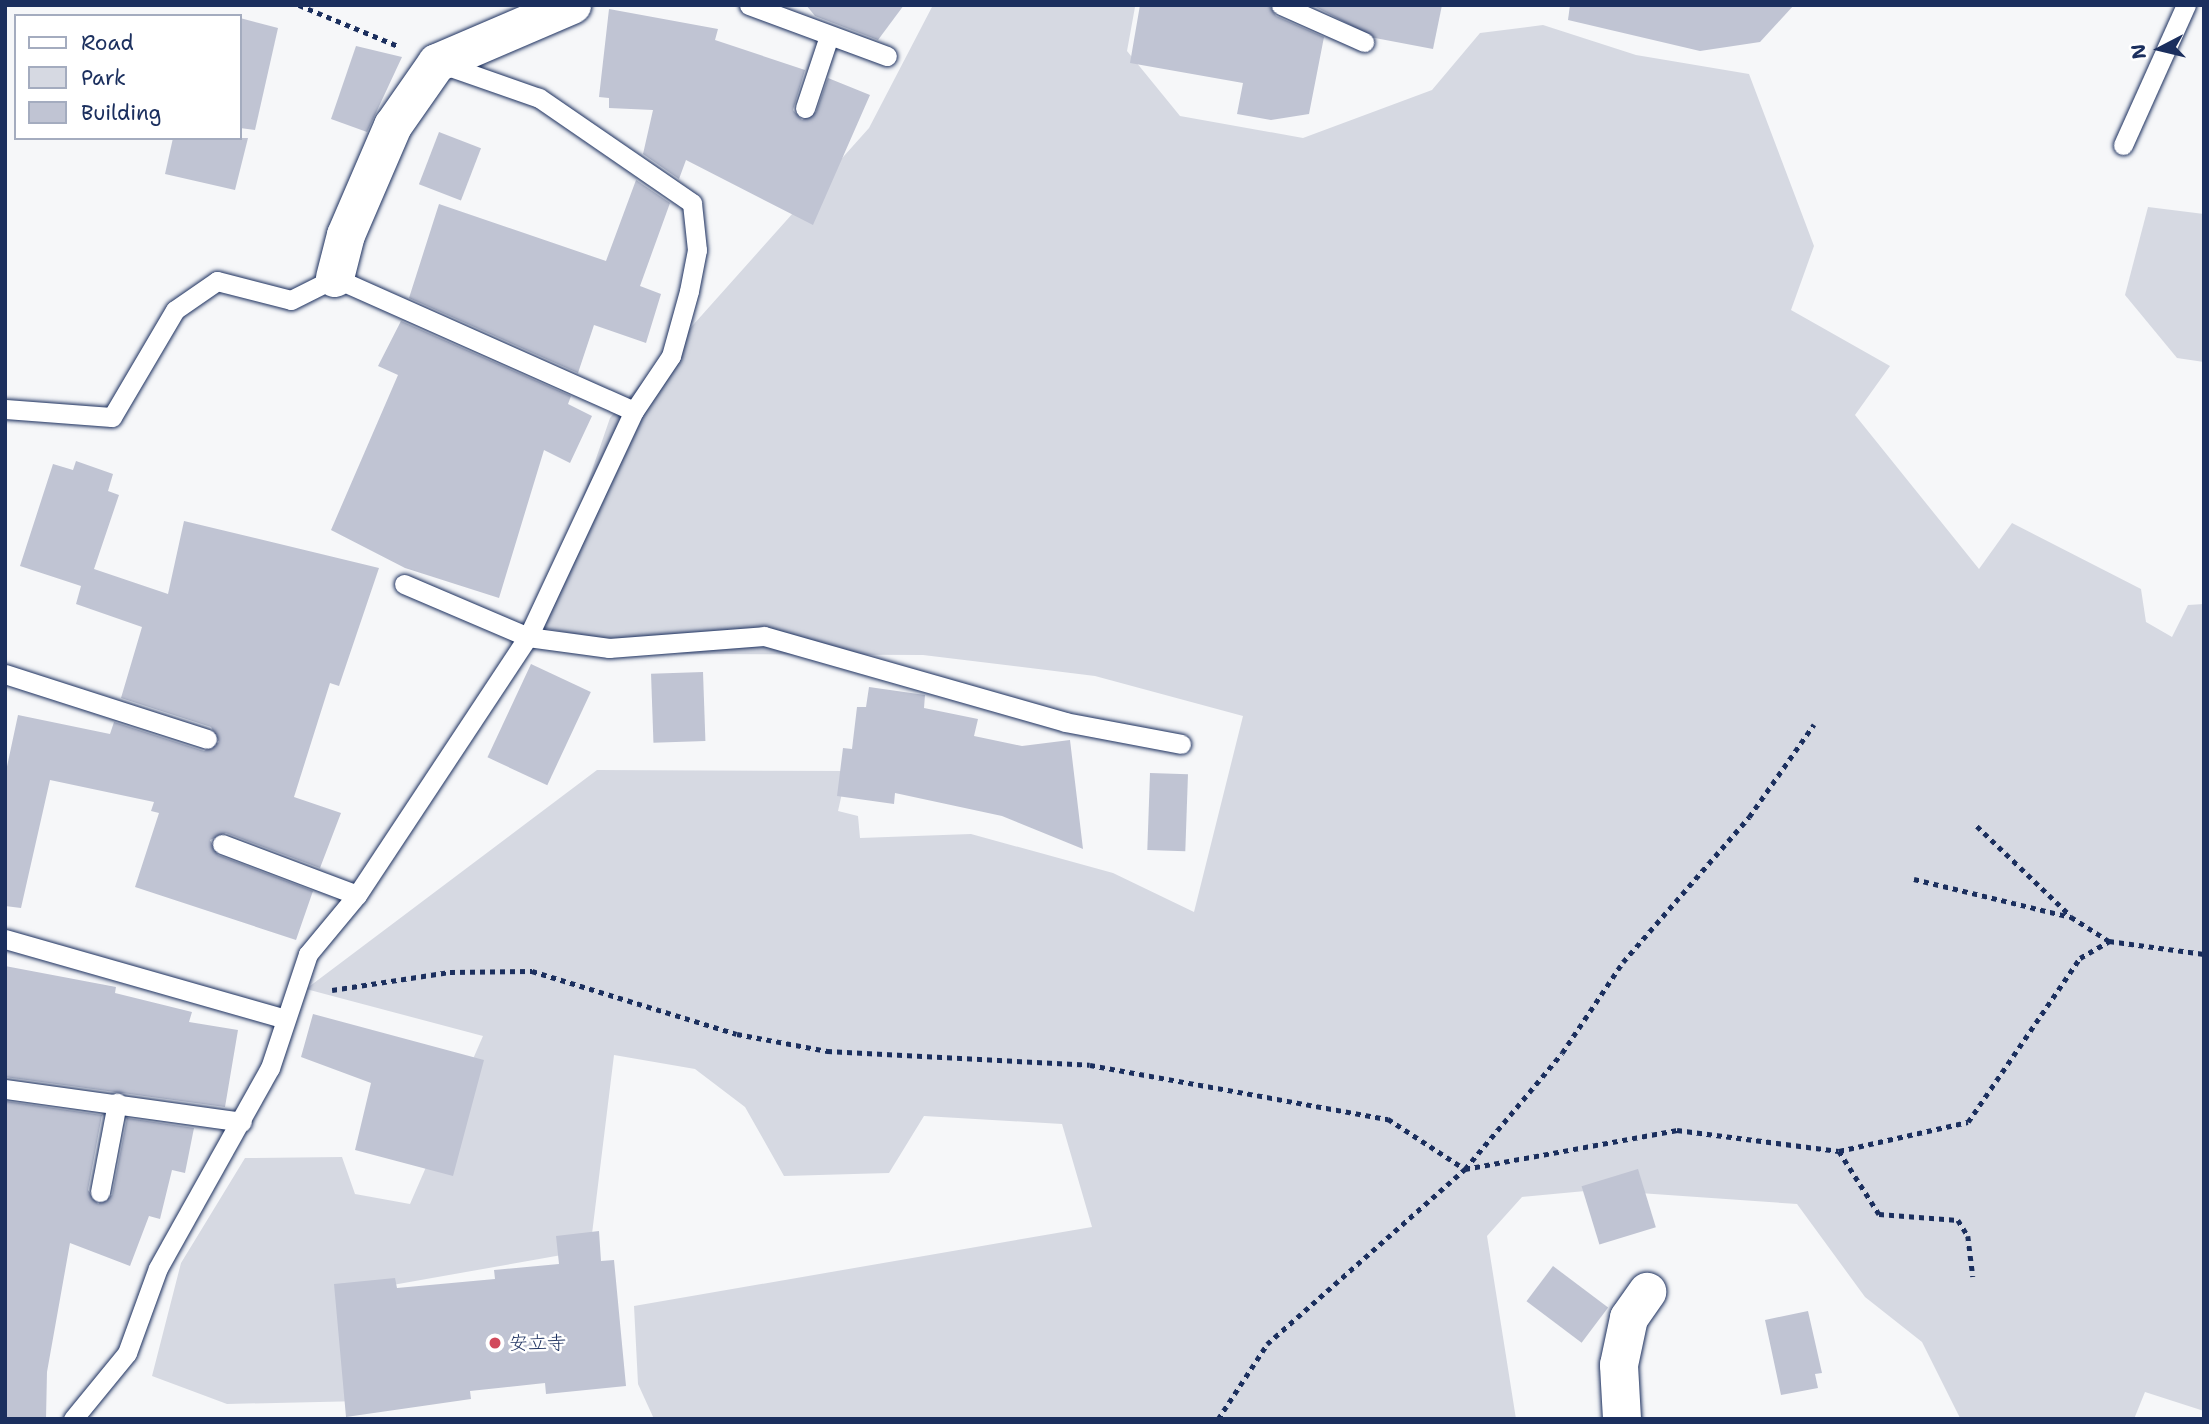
<!DOCTYPE html>
<meta charset="utf-8">
<style>
body{margin:0}
#map{position:relative;width:2209px;height:1424px;overflow:hidden;background:#f6f7f9;font-family:"Shantell Sans","Klee One",sans-serif}
div>[style]{position:absolute}
.green>*{inset:0;background:#d6d9e2}
.building>*{inset:0;background:#c0c4d3;transform-origin:0 0}
.path>*{height:4.5px;margin-top:-2.25px;transform-origin:0;background:repeating-linear-gradient(90deg,#1b2f5e 0 5px,transparent 0 10px)}
.roads{filter:drop-shadow(0 0 2px #1b2f5e) drop-shadow(0 0 2px #1b2f5e)}
.service>*{height:19px;margin:-9.5px;padding:0 9.5px;transform-origin:9.5px;border-radius:9.5px;background:#fff}
.minor>*{height:38px;margin:-19px;padding:0 19px;transform-origin:19px;border-radius:19px;background:#fff}
.dots>*{width:19px;height:19px;translate:-50% -50%;box-sizing:border-box;border:4px solid #fff;border-radius:50%}
span{translate:-50% -50%;white-space:nowrap;text-align:center;line-height:1.15;-webkit-text-stroke:5px #fff;paint-order:stroke}
.poi-label{font-size:19px;color:#1b2f5e}
.left{translate:0 -50%;text-align:left}
.frame{position:absolute;inset:0;border:7px solid #1b2f5e;pointer-events:none}
.legend{position:absolute;left:14px;top:14px;width:228px;height:126px;box-sizing:border-box;background:#fff;border:2px solid #a4acbf;margin:0;padding:9px 12px;list-style:none;font-size:21px;color:#1b2f5e}
.legend li{display:flex;align-items:center;gap:14px;height:35px}
.legend b{width:35px;border:2px solid #a4acbf}
.north{position:absolute;left:2125px;top:14px;width:70px;height:70px;-webkit-text-stroke:5px #fff;paint-order:stroke;rotate:263deg;font-size:19px;font-weight:700;line-height:28px;text-align:center;color:#1b2f5e}
.north::after{content:'';display:block;margin:auto;width:24px;height:32px;background:#1b2f5e;clip-path:polygon(50% 0,100% 100%,50% 72%,0 100%)}
</style>
<div id="map">
<div class="green">
<div style="clip-path:polygon(933px 5px,1135px 7px,1127px 51px,1180px 116px,1303px 138px,1432px 90px,1480px 33px,1543px 25px,1636px 55px,1749px 74px,1814px 246px,1791px 310px,1890px 366px,1855px 415px,1979px 569px,2012px 523px,2141px 589px,2146px 622px,2172px 637px,2188px 605px,2204px 604px,2204px 1411px,2145px 1392px,2134px 1419px,1960px 1418px,1922px 1342px,1865px 1297px,1797px 1204px,1596px 1190px,1522px 1197px,1487px 1236px,1516px 1419px,654px 1419px,638px 1384px,634px 1306px,1092px 1227px,1062px 1124px,924px 1116px,889px 1173px,784px 1176px,745px 1107px,695px 1069px,614px 1055px,590px 1250px,370px 1289px,363px 1401px,227px 1404px,152px 1376px,181px 1263px,245px 1158px,342px 1157px,355px 1194px,410px 1204px,483px 1036px,306px 989px,597px 770px,847px 771px,838px 811px,858px 816px,860px 838px,971px 834px,1113px 873px,1194px 912px,1243px 716px,1095px 676px,923px 655px,683px 654px,538px 627px,610px 418px,869px 128px)"></div>
<div style="clip-path:polygon(2148px 207px,2204px 214px,2204px 362px,2177px 358px,2125px 295px)"></div>
</div>
<div class="building">
<div style="clip-path:polygon(806px 5px,904px 5px,878px 40px,815px 16px)"></div>
<div style="clip-path:polygon(1140px 5px,1269px 5px,1276px 16px,1324px 37px,1309px 114px,1271px 120px,1237px 114px,1243px 83px,1130px 63px)"></div>
<div style="clip-path:polygon(1312px 5px,1442px 5px,1433px 49px,1375px 38px)"></div>
<div style="clip-path:polygon(1570px 5px,1794px 5px,1760px 42px,1700px 51px,1568px 20px)"></div>
<div style="clip-path:polygon(609px 9px,718px 29px,715px 40px,805px 70px,793px 110px,802px 120px,816px 112px,828px 78px,870px 95px,813px 225px,686px 160px,679px 179px,643px 154px,653px 110px,609px 108px,609px 98px,599px 97px)"></div>
<div style="clip-path:polygon(240px 18px,278px 28px,255px 130px,240px 128px)"></div>
<div style="clip-path:polygon(356px 46px,402px 57px,367px 132px,331px 119px)"></div>
<div style="left:439px;top:132px;width:45px;height:56px;rotate:21deg"></div>
<div style="clip-path:polygon(173px 138px,248px 138px,235px 190px,165px 174px)"></div>
<div style="clip-path:polygon(636px 180px,670px 203px,640px 286px,661px 294px,646px 343px,594px 325px,578px 373px,409px 298px,439px 204px,606px 261px)"></div>
<div style="clip-path:polygon(401px 321px,571px 396px,568px 404px,592px 416px,570px 463px,544px 450px,499px 598px,405px 568px,331px 530px,398px 375px,378px 366px)"></div>
<div style="clip-path:polygon(76px 461px,113px 474px,108px 491px,119px 495px,94px 569px,168px 594px,184px 521px,379px 568px,339px 686px,330px 683px,294px 797px,341px 813px,320px 868px,226px 833px,210px 840px,218px 855px,313px 891px,296px 940px,135px 887px,159px 813px,151px 811px,154px 802px,50px 780px,21px 908px,5px 906px,5px 776px,18px 715px,110px 734px,114px 722px,204px 751px,219px 742px,211px 727px,121px 698px,142px 627px,76px 604px,81px 586px,20px 566px,53px 464px,73px 470px)"></div>
<div style="left:531px;top:664px;width:66px;height:103px;rotate:25deg"></div>
<div style="left:703px;top:672px;width:69px;height:52px;rotate:88deg"></div>
<div style="clip-path:polygon(869px 687px,925px 695px,924px 708px,978px 719px,974px 736px,1022px 746px,1070px 740px,1083px 849px,1002px 816px,895px 793px,894px 804px,837px 796px,843px 748px,852px 749px,857px 707px,866px 707px)"></div>
<div style="left:1150px;top:773px;width:38px;height:77px;rotate:2deg"></div>
<div style="clip-path:polygon(5px 966px,116px 987px,115px 993px,192px 1012px,189px 1022px,238px 1030px,225px 1107px,5px 1077px)"></div>
<div style="clip-path:polygon(313px 1014px,484px 1060px,453px 1176px,355px 1150px,371px 1083px,301px 1057px)"></div>
<div style="clip-path:polygon(5px 1101px,102px 1115px,88px 1190px,98px 1204px,112px 1195px,127px 1118px,194px 1128px,185px 1173px,172px 1170px,160px 1219px,149px 1216px,130px 1266px,70px 1243px,47px 1372px,46px 1419px,5px 1419px)"></div>
<div style="left:1638px;top:1169px;width:61px;height:59px;rotate:73deg"></div>
<div style="clip-path:polygon(599px 1231px,601px 1261px,614px 1260px,626px 1386px,546px 1394px,545px 1383px,470px 1391px,471px 1399px,346px 1417px,334px 1284px,395px 1278px,397px 1288px,495px 1279px,494px 1270px,559px 1264px,556px 1236px)"></div>
<div style="left:1553px;top:1266px;width:69px;height:44px;rotate:37deg"></div>
<div style="clip-path:polygon(1808px 1311px,1822px 1373px,1815px 1374px,1818px 1388px,1781px 1395px,1765px 1320px)"></div>
</div>
<div class="path">
<div style="left:299px;top:5px;width:107px;rotate:22.5deg"></div>
<div style="left:1977px;top:826px;width:130px;rotate:43.8deg"></div>
<div style="left:1914px;top:879px;width:162px;rotate:13.6deg"></div>
<div style="left:2071px;top:917px;width:45px;rotate:32.3deg"></div>
<div style="left:332px;top:990px;width:119px;rotate:-8.7deg"></div>
<div style="left:450px;top:972px;width:82px;rotate:-0.7deg"></div>
<div style="left:532px;top:971px;width:214px;rotate:17.1deg"></div>
<div style="left:737px;top:1034px;width:92px;rotate:10.7deg"></div>
<div style="left:827px;top:1051px;width:263px;rotate:3deg"></div>
<div style="left:1090px;top:1065px;width:303px;rotate:10.3deg"></div>
<div style="left:1388px;top:1119px;width:92px;rotate:33deg"></div>
<div style="left:1465px;top:1169px;width:216px;rotate:-10.4deg"></div>
<div style="left:1677px;top:1130px;width:163px;rotate:7.4deg"></div>
<div style="left:1839px;top:1151px;width:132px;rotate:-12.7deg"></div>
<div style="left:1968px;top:1122px;width:199px;rotate:-55.7deg"></div>
<div style="left:2080px;top:958px;width:34px;rotate:-30deg"></div>
<div style="left:2109px;top:941px;width:96px;rotate:7.8deg"></div>
<div style="left:1839px;top:1151px;width:75px;rotate:57.6deg"></div>
<div style="left:1879px;top:1214px;width:79px;rotate:4.3deg"></div>
<div style="left:1958px;top:1220px;width:19px;rotate:58deg"></div>
<div style="left:1968px;top:1236px;width:41px;rotate:83deg"></div>
<div style="left:1218px;top:1419px;width:90px;rotate:-56.8deg"></div>
<div style="left:1267px;top:1344px;width:264px;rotate:-41.5deg"></div>
<div style="left:1465px;top:1169px;width:151px;rotate:-50.1deg"></div>
<div style="left:1562px;top:1053px;width:110px;rotate:-56.2deg"></div>
<div style="left:1623px;top:962px;width:192px;rotate:-49deg"></div>
<div style="left:1749px;top:817px;width:113px;rotate:-55deg"></div>
</div>
<div class="roads">
<div class="service">
<div style="left:749px;top:5px;width:147px;rotate:20.3deg"></div>
<div style="left:1281px;top:5px;width:91px;rotate:24deg"></div>
<div style="left:805px;top:108px;width:76px;rotate:-71.6deg"></div>
<div style="left:2123px;top:145px;width:154px;rotate:-65.8deg"></div>
<div style="left:5px;top:409px;width:107px;rotate:4.3deg"></div>
<div style="left:112px;top:417px;width:124px;rotate:-59.5deg"></div>
<div style="left:175px;top:310px;width:51px;rotate:-34.6deg"></div>
<div style="left:217px;top:281px;width:76px;rotate:14.4deg"></div>
<div style="left:291px;top:300px;width:49px;rotate:-26.6deg"></div>
<div style="left:335px;top:278px;width:327px;rotate:24deg"></div>
<div style="left:404px;top:584px;width:135px;rotate:23.1deg"></div>
<div style="left:528px;top:637px;width:82px;rotate:7.7deg"></div>
<div style="left:609px;top:648px;width:155px;rotate:-4.4deg"></div>
<div style="left:764px;top:636px;width:313px;rotate:15.9deg"></div>
<div style="left:1065px;top:722px;width:118px;rotate:10.7deg"></div>
<div style="left:5px;top:674px;width:212px;rotate:17.8deg"></div>
<div style="left:222px;top:844px;width:144px;rotate:20.7deg"></div>
<div style="left:5px;top:939px;width:291px;rotate:15.9deg"></div>
<div style="left:5px;top:1089px;width:239px;rotate:7.9deg"></div>
<div style="left:100px;top:1192px;width:91px;rotate:-79.2deg"></div>
<div style="left:73px;top:1419px;width:85px;rotate:-50.7deg"></div>
<div style="left:127px;top:1353px;width:90px;rotate:-70deg"></div>
<div style="left:158px;top:1268px;width:229px;rotate:-60.8deg"></div>
<div style="left:270px;top:1068px;width:120px;rotate:-71.6deg"></div>
<div style="left:308px;top:954px;width:77px;rotate:-50.3deg"></div>
<div style="left:357px;top:895px;width:310px;rotate:-56.5deg"></div>
<div style="left:528px;top:637px;width:250px;rotate:-64.9deg"></div>
<div style="left:634px;top:411px;width:66px;rotate:-56.1deg"></div>
<div style="left:671px;top:356px;width:67px;rotate:-74.5deg"></div>
<div style="left:689px;top:291px;width:42px;rotate:-79deg"></div>
<div style="left:697px;top:250px;width:47px;rotate:-96.1deg"></div>
<div style="left:692px;top:203px;width:186px;rotate:-145.5deg"></div>
<div style="left:539px;top:98px;width:103px;rotate:-160.7deg"></div>
</div>
<div class="minor">
<div style="left:335px;top:278px;width:44px;rotate:-75.7deg"></div>
<div style="left:346px;top:235px;width:119px;rotate:-66.7deg"></div>
<div style="left:393px;top:126px;width:77px;rotate:-55.1deg"></div>
<div style="left:437px;top:63px;width:147px;rotate:-23.2deg"></div>
<div style="left:1622px;top:1419px;width:54px;rotate:-93.2deg"></div>
<div style="left:1619px;top:1365px;width:48px;rotate:-78deg"></div>
<div style="left:1629px;top:1318px;width:32px;rotate:-55deg"></div>
</div>
</div>
<div class="dots">
<div style="left:495px;top:1343px;background:#d1495b"></div>
</div>
<div class="poi-label">
<span class="left" style="left:509px;top:1343px">安立寺</span>
</div>
<div class="frame"></div>
<ul class="legend">
<li><b style="height:9px;background:#fff"></b>Road</li>
<li><b style="height:19px;background:#d6d9e2"></b>Park</li>
<li><b style="height:19px;background:#c0c4d3"></b>Building</li>
</ul>
<div class="north">N</div>
</div>
